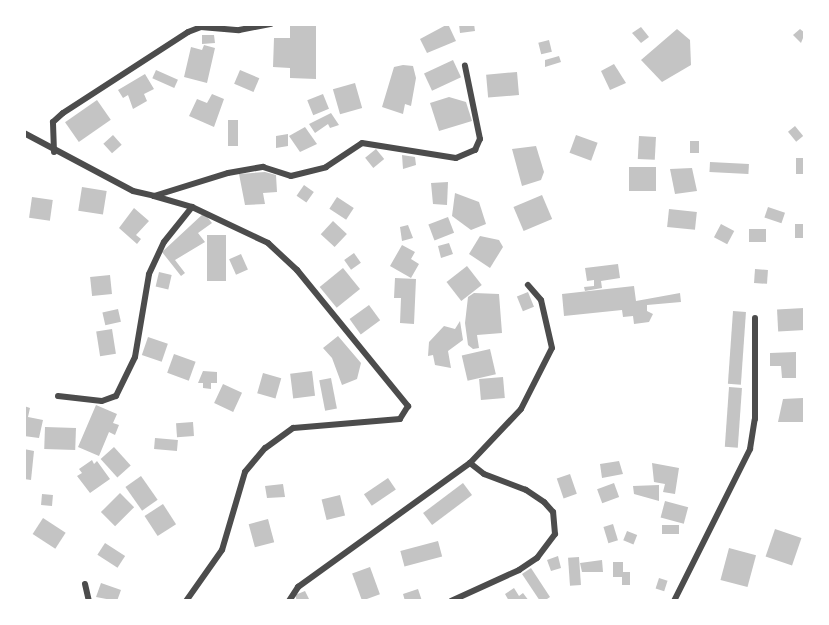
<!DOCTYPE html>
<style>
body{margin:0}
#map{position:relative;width:829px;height:625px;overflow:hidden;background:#fff;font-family:"IBM Plex Sans",sans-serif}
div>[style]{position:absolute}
.building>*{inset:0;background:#c4c4c4;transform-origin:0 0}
.minor>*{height:6px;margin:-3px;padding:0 3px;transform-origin:3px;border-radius:3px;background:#4c4c4c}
span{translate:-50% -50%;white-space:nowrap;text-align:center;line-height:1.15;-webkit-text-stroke:4.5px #fff;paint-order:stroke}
.frame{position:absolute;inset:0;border:26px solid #fff;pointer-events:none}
</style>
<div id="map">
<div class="building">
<div style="clip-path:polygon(290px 24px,316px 24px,316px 79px,290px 78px,290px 68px,273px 67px,274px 38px,290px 38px)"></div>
<div style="clip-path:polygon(448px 24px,456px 41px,427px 53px,420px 39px)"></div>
<div style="clip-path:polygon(459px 24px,474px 24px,475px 31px,460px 33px)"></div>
<div style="clip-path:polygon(641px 27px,649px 37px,641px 43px,632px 33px)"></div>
<div style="clip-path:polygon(677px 29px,690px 40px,691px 65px,662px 82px,641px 60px)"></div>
<div style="clip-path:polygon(800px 29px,805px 33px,801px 43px,793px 35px)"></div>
<div style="clip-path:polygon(202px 35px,214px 35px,215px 43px,202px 44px)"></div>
<div style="left:549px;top:40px;width:12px;height:11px;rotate:76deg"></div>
<div style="clip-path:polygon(204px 45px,215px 48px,207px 83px,184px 77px,191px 47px,202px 50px)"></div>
<div style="clip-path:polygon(559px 56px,561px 62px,545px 67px,545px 60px)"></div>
<div style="left:453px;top:60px;width:19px;height:32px;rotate:65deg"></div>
<div style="clip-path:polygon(614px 64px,626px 83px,610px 90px,601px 71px)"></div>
<div style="clip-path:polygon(403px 65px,413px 66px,416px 78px,411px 106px,405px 104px,403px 114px,382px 107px,394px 67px)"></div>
<div style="left:156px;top:70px;width:24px;height:9px;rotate:24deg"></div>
<div style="left:240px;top:70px;width:21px;height:15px;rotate:23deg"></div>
<div style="left:517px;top:72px;width:23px;height:31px;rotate:85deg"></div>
<div style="clip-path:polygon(145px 74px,154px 89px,144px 94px,147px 101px,133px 109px,128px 95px,123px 98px,118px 90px)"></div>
<div style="left:355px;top:83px;width:26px;height:23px;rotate:74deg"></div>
<div style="clip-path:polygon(212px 94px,224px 99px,214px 127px,189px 116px,197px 99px,207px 103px)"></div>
<div style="left:323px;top:94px;width:16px;height:17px;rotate:68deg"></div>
<div style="clip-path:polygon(449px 97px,466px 102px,472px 121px,439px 131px,430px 103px)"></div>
<div style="left:97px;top:100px;width:24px;height:39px;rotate:55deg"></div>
<div style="clip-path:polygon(331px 113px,339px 125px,330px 128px,328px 124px,315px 133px,309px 124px)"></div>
<div style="left:228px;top:120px;width:10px;height:26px"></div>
<div style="left:795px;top:126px;width:13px;height:9px;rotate:51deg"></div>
<div style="clip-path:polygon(305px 127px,317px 144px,300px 152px,289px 136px)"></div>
<div style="clip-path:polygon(288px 134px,288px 146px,276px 148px,276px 136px)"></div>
<div style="left:113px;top:135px;width:13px;height:13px;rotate:48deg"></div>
<div style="left:576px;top:135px;width:23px;height:19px;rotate:20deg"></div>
<div style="left:639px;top:136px;width:17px;height:23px;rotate:3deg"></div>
<div style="left:690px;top:141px;width:9px;height:12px"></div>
<div style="clip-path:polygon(536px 146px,544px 172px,541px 180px,522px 186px,512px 149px)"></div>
<div style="left:376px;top:149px;width:13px;height:14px;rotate:51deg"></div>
<div style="clip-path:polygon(402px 155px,415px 157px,416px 165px,403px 169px)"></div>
<div style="left:796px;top:158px;width:9px;height:16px"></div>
<div style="left:710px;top:162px;width:39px;height:10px;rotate:3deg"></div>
<div style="left:629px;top:167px;width:27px;height:24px"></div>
<div style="clip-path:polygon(692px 168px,697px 191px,675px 194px,670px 169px)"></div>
<div style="clip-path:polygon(265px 172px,276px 175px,277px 192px,263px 193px,265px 204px,245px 205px,239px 174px)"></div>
<div style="clip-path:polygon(448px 182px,447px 205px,433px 204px,431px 183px)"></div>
<div style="left:304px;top:185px;width:12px;height:13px;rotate:35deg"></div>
<div style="left:82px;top:187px;width:25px;height:24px;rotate:9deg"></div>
<div style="clip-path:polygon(455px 193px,479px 202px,486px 224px,471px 230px,452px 216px)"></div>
<div style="left:542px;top:195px;width:26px;height:31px;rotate:67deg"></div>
<div style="left:32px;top:197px;width:21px;height:21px;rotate:8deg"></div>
<div style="left:337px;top:197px;width:20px;height:14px;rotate:33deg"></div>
<div style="left:768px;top:207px;width:18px;height:11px;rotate:19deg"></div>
<div style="clip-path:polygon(134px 208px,149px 221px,136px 235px,141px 239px,137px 244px,119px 228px)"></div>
<div style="left:669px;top:209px;width:28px;height:18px;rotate:6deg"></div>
<div style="clip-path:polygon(204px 213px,212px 223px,198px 233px,205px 242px,175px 260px,185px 273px,181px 276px,162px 252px)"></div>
<div style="left:448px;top:217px;width:17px;height:21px;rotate:69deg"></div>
<div style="left:333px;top:221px;width:19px;height:18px;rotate:43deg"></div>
<div style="left:721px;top:224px;width:15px;height:15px;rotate:28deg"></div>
<div style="left:795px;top:224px;width:10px;height:14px"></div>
<div style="clip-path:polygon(408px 225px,413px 238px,402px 241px,400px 227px)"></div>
<div style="left:749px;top:229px;width:17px;height:13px"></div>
<div style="left:207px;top:235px;width:19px;height:46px"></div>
<div style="clip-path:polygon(480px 236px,499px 240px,503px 247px,490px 268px,469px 254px)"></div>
<div style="clip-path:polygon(449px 243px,453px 254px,441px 258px,438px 246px)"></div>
<div style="clip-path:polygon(402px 245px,415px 252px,411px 259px,419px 264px,411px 278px,390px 266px)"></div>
<div style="left:354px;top:253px;width:12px;height:12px;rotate:55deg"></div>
<div style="left:241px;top:254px;width:17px;height:13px;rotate:66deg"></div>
<div style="clip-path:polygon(618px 264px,620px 278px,601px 281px,602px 288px,585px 291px,584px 287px,594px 286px,594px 280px,587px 281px,585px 268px)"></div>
<div style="left:467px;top:266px;width:24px;height:26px;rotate:52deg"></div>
<div style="left:343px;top:268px;width:27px;height:30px;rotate:51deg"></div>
<div style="left:755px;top:269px;width:13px;height:14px;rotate:4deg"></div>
<div style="left:159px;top:272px;width:13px;height:15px;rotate:13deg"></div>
<div style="left:110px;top:275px;width:19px;height:20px;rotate:84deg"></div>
<div style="clip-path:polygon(395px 278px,416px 279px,414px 324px,400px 323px,401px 298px,394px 298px)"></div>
<div style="clip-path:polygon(634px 286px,636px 301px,680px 293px,681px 302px,647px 305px,647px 311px,653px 314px,649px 322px,634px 324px,633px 316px,623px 317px,622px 310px,564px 316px,562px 294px)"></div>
<div style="left:528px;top:292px;width:16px;height:12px;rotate:68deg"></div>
<div style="clip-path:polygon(474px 293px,499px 294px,502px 333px,477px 335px,479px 348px,473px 349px,468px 345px,465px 323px,468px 297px)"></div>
<div style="left:369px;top:305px;width:19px;height:24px;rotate:54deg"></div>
<div style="left:804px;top:308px;width:22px;height:27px;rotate:87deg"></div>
<div style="left:118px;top:309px;width:13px;height:16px;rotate:77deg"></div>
<div style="left:733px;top:311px;width:13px;height:73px;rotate:4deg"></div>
<div style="clip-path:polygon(460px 321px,463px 340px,448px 351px,451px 368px,435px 365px,433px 355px,428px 356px,429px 342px,444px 326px,455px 329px)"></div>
<div style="left:112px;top:329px;width:25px;height:16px;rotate:81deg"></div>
<div style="clip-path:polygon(338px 336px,361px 363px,357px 379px,342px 385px,332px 358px,323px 348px)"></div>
<div style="left:148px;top:337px;width:21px;height:19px;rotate:19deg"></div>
<div style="left:490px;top:349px;width:26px;height:29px;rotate:77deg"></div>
<div style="clip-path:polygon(796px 352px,796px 378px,782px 378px,781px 366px,770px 366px,770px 353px)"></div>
<div style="left:174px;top:354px;width:23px;height:20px;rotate:20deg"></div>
<div style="clip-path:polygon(203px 371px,217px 372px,217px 383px,211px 383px,211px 389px,203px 388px,203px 383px,198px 383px)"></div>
<div style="left:312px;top:371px;width:25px;height:22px;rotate:83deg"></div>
<div style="left:263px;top:373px;width:19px;height:21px;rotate:16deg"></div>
<div style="left:503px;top:377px;width:21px;height:24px;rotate:85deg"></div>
<div style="left:331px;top:378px;width:31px;height:12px;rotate:79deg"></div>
<div style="left:223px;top:384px;width:21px;height:21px;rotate:25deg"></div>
<div style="left:729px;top:387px;width:13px;height:60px;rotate:4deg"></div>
<div style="clip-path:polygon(803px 398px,803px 422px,778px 422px,783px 399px)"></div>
<div style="clip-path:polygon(96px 405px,117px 414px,113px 423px,119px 425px,115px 435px,109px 432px,99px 456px,78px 447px)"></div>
<div style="clip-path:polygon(24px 406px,30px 408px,28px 417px,43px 420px,39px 438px,24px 436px)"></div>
<div style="left:193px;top:422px;width:14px;height:17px;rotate:86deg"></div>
<div style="left:45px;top:427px;width:31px;height:22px;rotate:2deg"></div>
<div style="left:155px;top:438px;width:23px;height:11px;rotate:5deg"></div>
<div style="left:114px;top:447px;width:25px;height:18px;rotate:48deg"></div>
<div style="clip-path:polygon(24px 449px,34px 451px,31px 480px,24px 479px)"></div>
<div style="clip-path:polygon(92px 460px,94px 464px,97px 461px,110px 479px,90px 493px,77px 476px,82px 473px,79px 469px)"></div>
<div style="clip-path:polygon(619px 461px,623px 474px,602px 478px,600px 464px)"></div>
<div style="clip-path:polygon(652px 463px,679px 468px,675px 494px,663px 492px,665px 484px,654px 482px)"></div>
<div style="left:570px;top:474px;width:21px;height:14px;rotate:71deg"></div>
<div style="left:141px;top:476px;width:29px;height:19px;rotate:55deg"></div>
<div style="left:388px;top:478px;width:14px;height:29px;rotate:56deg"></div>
<div style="left:463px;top:483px;width:15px;height:50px;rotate:53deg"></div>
<div style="left:614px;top:483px;width:15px;height:18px;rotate:70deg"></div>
<div style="clip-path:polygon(283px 484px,285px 497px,267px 498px,265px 486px)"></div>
<div style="clip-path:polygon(659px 485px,659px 501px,634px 494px,633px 486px)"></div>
<div style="left:120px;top:493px;width:20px;height:27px;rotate:45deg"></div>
<div style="left:42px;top:494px;width:11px;height:11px;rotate:5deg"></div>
<div style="left:340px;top:495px;width:21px;height:19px;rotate:76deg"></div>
<div style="left:665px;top:501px;width:24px;height:17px;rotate:15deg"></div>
<div style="left:163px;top:504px;width:24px;height:22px;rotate:57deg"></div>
<div style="left:43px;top:518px;width:27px;height:19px;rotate:33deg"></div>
<div style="left:268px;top:519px;width:24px;height:20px;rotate:75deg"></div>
<div style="left:613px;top:524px;width:17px;height:10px;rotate:73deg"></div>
<div style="left:679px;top:525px;width:9px;height:17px;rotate:90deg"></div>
<div style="left:775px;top:529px;width:28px;height:29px;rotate:19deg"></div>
<div style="left:627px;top:531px;width:11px;height:10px;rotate:22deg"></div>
<div style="left:438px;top:541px;width:16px;height:39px;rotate:75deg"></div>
<div style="left:105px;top:543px;width:24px;height:14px;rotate:33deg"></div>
<div style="left:729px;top:548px;width:28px;height:33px;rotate:15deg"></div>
<div style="clip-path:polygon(558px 556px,561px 568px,551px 571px,547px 560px)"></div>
<div style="left:579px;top:557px;width:28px;height:11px;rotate:86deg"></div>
<div style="clip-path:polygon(602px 560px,603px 572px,582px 572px,580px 563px)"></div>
<div style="clip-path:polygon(613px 562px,623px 562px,623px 572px,630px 572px,630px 585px,622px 585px,622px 577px,613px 577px)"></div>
<div style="left:370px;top:567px;width:29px;height:19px;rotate:70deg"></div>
<div style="clip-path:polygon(531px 568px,550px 597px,544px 601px,540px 601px,522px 574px)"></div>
<div style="left:659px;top:578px;width:9px;height:11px;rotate:18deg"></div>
<div style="clip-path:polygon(101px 583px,121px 590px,117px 601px,96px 597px)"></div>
<div style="clip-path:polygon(514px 588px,519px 596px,523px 593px,529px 601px,509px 601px,505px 594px)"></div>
<div style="clip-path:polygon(418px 589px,422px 601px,405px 601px,403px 594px)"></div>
<div style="clip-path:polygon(305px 591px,310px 601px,297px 601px,295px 595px)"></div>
</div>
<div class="minor">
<div style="left:24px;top:133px;width:123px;rotate:28deg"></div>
<div style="left:133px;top:191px;width:22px;rotate:13deg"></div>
<div style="left:154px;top:196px;width:77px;rotate:-17.3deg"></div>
<div style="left:228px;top:173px;width:36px;rotate:-10deg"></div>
<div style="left:263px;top:167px;width:29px;rotate:18deg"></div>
<div style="left:291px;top:176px;width:36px;rotate:-14deg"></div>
<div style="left:326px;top:167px;width:43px;rotate:-33.7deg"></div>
<div style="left:362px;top:143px;width:95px;rotate:9.1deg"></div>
<div style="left:456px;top:158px;width:21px;rotate:-23deg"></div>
<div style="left:475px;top:150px;width:12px;rotate:-66deg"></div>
<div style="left:480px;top:139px;width:75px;rotate:-101.6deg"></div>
<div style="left:54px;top:152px;width:30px;rotate:-92deg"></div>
<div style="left:53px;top:122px;width:13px;rotate:-42deg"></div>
<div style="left:63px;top:113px;width:149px;rotate:-32.9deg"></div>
<div style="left:188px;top:32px;width:14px;rotate:-21deg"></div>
<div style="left:201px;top:27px;width:38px;rotate:5deg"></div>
<div style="left:239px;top:30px;width:33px;rotate:-11deg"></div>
<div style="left:154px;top:196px;width:40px;rotate:16deg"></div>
<div style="left:192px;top:207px;width:84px;rotate:25.3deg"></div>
<div style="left:268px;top:243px;width:40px;rotate:43deg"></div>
<div style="left:297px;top:270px;width:176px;rotate:50.8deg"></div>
<div style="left:408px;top:406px;width:15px;rotate:122deg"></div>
<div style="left:400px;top:419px;width:107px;rotate:175.2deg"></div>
<div style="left:293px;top:428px;width:34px;rotate:144deg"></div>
<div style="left:265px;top:448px;width:31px;rotate:130deg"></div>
<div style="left:245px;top:472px;width:81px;rotate:106.4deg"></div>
<div style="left:222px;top:550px;width:62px;rotate:125.2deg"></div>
<div style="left:58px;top:396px;width:44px;rotate:6.5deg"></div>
<div style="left:102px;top:401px;width:15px;rotate:-20deg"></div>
<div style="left:116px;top:396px;width:43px;rotate:-64deg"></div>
<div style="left:135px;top:357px;width:84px;rotate:-80.4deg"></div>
<div style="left:149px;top:274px;width:35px;rotate:-65deg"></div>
<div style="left:164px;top:242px;width:45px;rotate:-51.3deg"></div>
<div style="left:85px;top:584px;width:17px;rotate:77deg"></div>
<div style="left:289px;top:601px;width:17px;rotate:-57deg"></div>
<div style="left:298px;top:587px;width:212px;rotate:-35.8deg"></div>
<div style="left:470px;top:463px;width:74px;rotate:-46.6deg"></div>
<div style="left:521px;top:409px;width:68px;rotate:-63.1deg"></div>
<div style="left:552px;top:348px;width:49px;rotate:-102.9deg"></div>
<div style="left:541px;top:300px;width:20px;rotate:-131deg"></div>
<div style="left:451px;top:601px;width:75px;rotate:-24.5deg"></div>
<div style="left:519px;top:570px;width:22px;rotate:-34deg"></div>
<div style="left:537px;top:558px;width:30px;rotate:-53deg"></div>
<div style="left:555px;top:534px;width:22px;rotate:-95deg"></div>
<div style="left:553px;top:512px;width:13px;rotate:-132deg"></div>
<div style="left:544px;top:502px;width:22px;rotate:-146deg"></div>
<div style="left:526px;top:490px;width:45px;rotate:-159.1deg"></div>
<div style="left:484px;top:474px;width:18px;rotate:-142deg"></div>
<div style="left:674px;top:601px;width:170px;rotate:-63.4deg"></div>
<div style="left:750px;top:449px;width:30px;rotate:-81deg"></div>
<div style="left:755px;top:419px;width:101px;rotate:-90deg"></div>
</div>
<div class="frame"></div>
</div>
